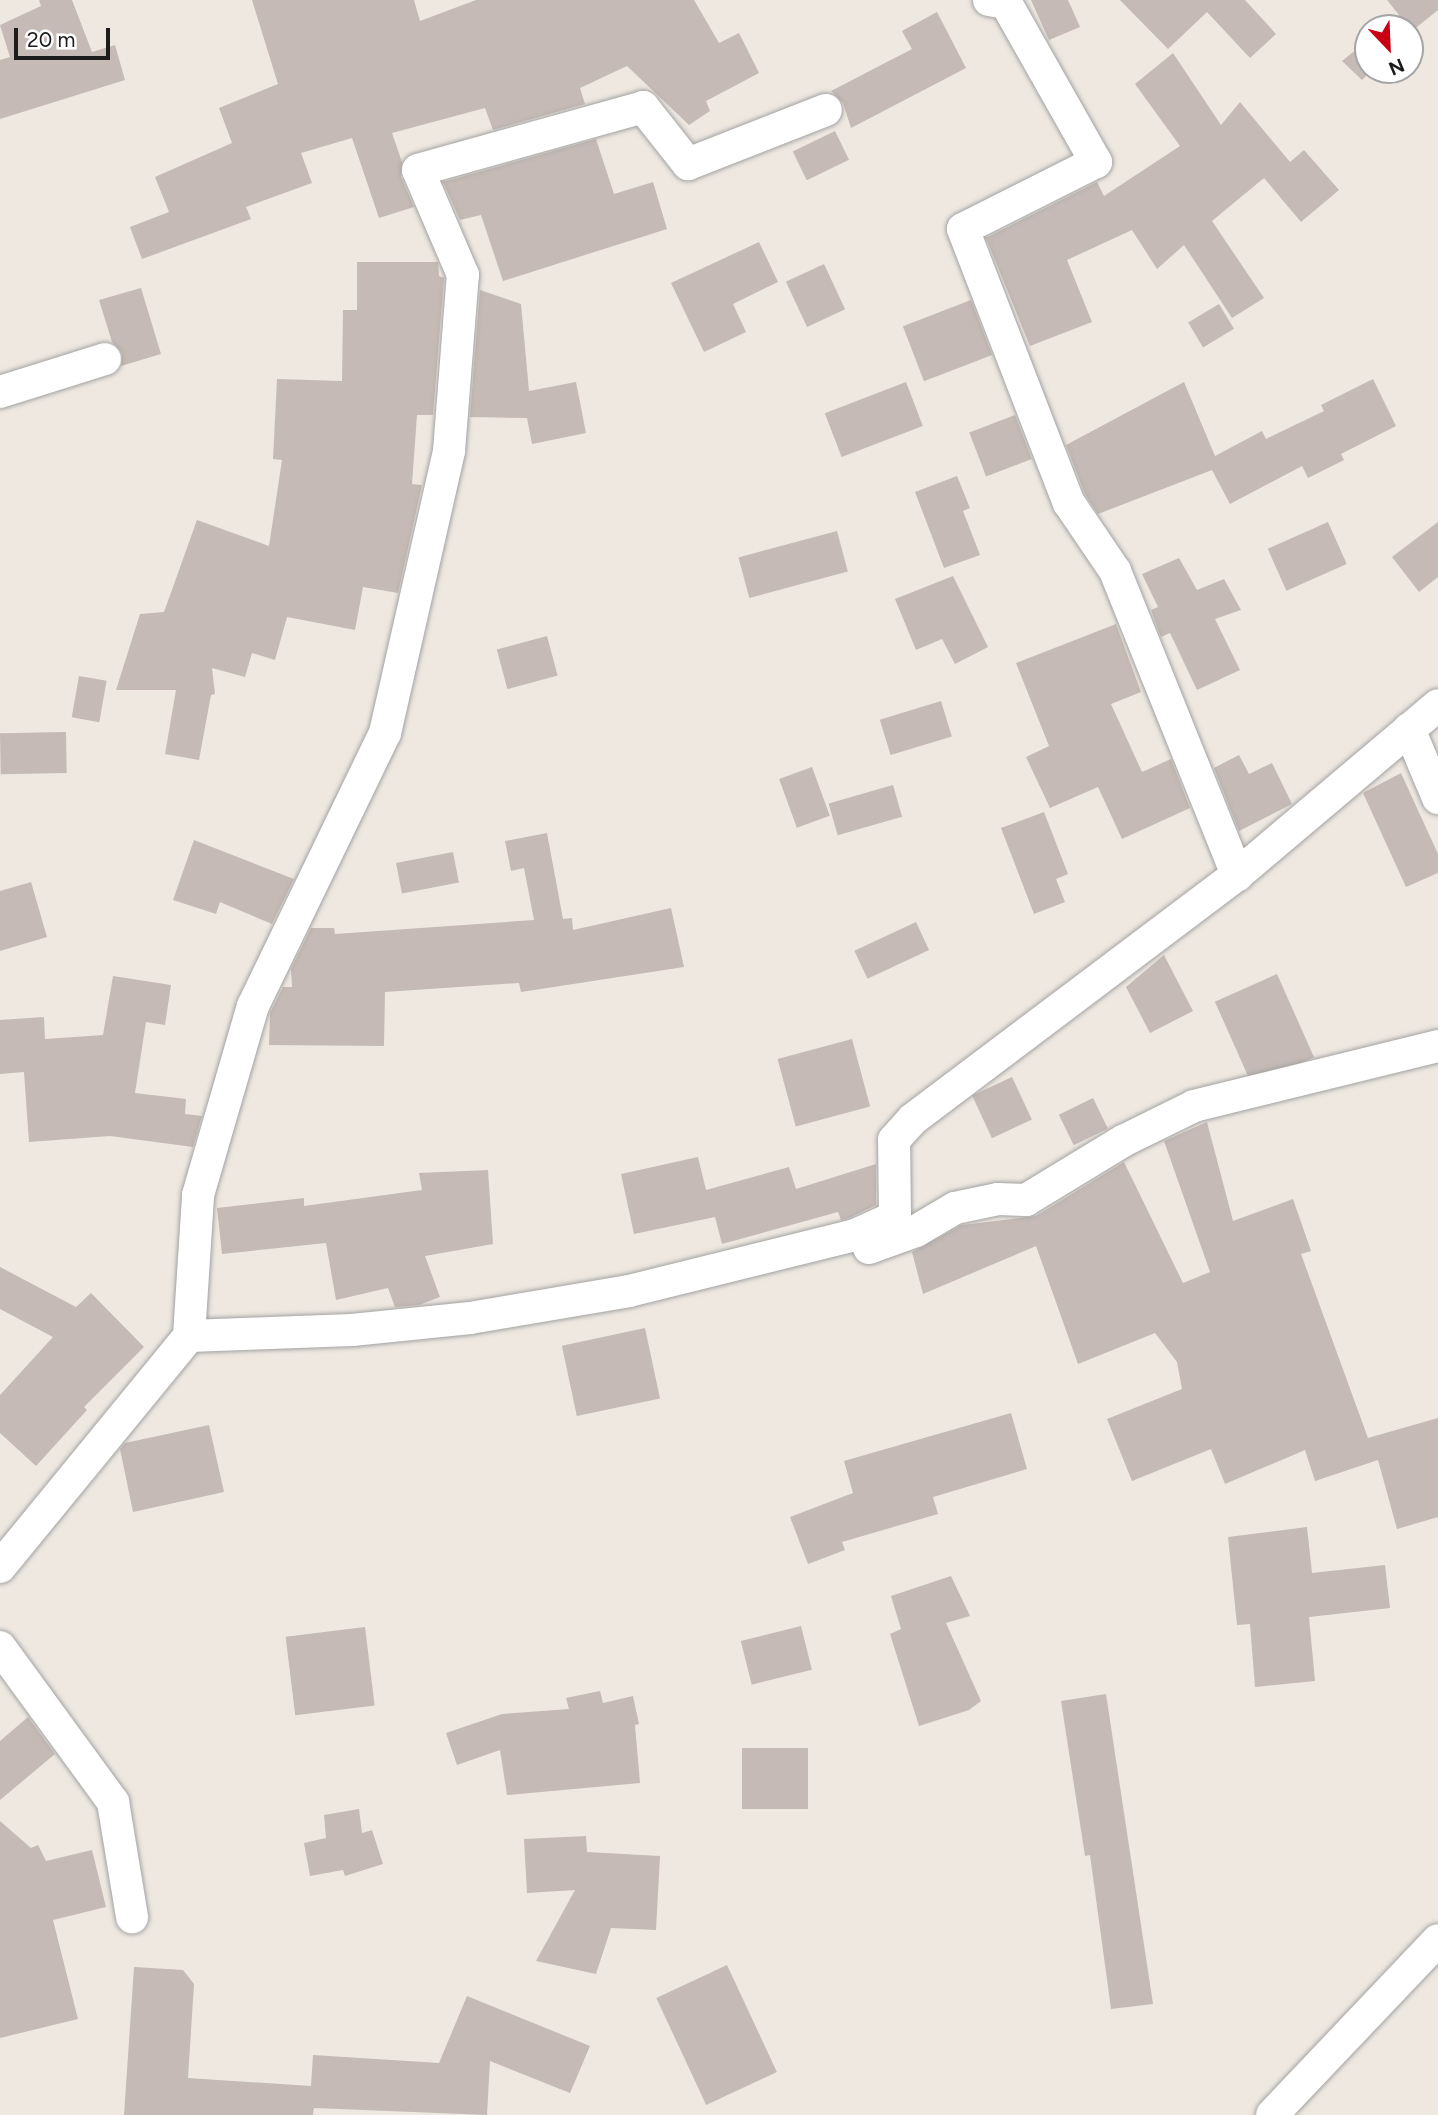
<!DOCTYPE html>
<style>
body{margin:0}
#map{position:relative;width:1438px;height:2115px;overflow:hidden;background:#eee8e1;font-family:Figtree,sans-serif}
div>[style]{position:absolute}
.building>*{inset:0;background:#c5bab5;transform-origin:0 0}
.roads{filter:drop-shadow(0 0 2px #a3a3a3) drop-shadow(0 0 2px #a3a3a3)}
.minor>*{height:32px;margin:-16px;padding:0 16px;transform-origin:16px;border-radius:16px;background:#fff}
span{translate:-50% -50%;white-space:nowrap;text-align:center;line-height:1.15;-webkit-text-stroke:5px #fff;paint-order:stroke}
.north{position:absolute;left:1354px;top:14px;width:70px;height:70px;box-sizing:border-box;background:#fff;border:2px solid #a4a4a4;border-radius:50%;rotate:157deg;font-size:19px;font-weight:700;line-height:28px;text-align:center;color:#1c1c1c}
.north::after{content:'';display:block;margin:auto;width:24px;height:32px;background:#c80013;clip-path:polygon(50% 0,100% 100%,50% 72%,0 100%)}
.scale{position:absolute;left:14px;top:28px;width:96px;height:32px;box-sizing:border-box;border:4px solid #1c1c1c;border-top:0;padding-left:9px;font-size:21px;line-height:24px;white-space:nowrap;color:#1c1c1c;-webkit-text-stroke:5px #fff;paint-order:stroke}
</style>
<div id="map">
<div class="building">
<div style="clip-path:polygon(39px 0,72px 0,92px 52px,115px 45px,125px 80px,0 119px,0 60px,10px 57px,0 25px,41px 6px)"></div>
<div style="clip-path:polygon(252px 0,414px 0,420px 21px,476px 0,694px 0,719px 43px,739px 33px,759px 73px,706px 101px,710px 111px,689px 125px,627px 66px,580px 88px,585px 104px,493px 130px,485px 108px,392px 133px,402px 162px,401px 177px,414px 207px,379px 218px,352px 138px,301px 153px,312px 183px,246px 207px,251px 219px,142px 259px,130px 227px,169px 212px,155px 177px,232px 143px,219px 108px,278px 84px)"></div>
<div style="clip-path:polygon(1031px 0,1068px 0,1080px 27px,1049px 40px)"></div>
<div style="clip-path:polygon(1120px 0,1245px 0,1276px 34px,1250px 58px,1207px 12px,1168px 49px)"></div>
<div style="clip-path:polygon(1387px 0,1438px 0,1438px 10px,1412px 31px,1383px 28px,1399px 15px)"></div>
<div style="clip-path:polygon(937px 12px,966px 68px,851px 128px,843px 103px,831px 91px,912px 49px,902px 31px)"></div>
<div style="clip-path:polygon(1368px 40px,1368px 70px,1372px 70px,1362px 80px,1342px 61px)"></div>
<div style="clip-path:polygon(1173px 53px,1221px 125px,1240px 102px,1290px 162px,1304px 150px,1339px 190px,1301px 222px,1264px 178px,1212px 221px,1264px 298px,1232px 318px,1184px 245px,1157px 269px,1132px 230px,1067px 260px,1092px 322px,1030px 346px,986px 238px,1097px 182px,1104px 196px,1180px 146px,1135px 84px)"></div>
<div style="left:835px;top:131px;width:32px;height:47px;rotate:64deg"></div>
<div style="clip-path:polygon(596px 139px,614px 194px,653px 182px,667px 229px,503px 281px,481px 215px,460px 220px,443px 182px)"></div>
<div style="clip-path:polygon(759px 242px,778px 282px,733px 304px,746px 332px,704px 352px,671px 283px)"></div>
<div style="clip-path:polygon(357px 262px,438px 262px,439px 276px,444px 278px,433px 415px,417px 415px,412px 484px,422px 485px,398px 593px,363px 587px,355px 630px,287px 617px,275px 660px,252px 653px,245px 677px,212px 668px,215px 694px,211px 695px,199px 760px,165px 754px,176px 690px,116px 690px,140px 614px,164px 612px,197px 520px,269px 546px,282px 460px,273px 459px,277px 379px,342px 381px,343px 310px,357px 310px)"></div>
<div style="left:824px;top:264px;width:50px;height:42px;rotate:65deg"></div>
<div style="clip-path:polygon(141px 288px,161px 354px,121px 366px,122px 353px,112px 342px,99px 300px)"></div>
<div style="clip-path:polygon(480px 290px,521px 304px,529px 391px,576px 382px,586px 433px,532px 444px,527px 418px,470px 417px)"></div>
<div style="left:971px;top:300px;width:59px;height:73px;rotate:69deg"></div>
<div style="left:1219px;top:304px;width:29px;height:36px;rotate:59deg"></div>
<div style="clip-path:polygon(1373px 379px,1396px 426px,1341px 454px,1344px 460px,1308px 478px,1302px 466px,1230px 504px,1212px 470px,1098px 514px,1085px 494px,1066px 445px,1184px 382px,1215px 456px,1262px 431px,1266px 439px,1324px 411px,1321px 405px)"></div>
<div style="left:906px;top:382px;width:47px;height:87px;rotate:69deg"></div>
<div style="left:1015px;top:415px;width:47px;height:49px;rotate:69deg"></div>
<div style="clip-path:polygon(957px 476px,970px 508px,963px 511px,980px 555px,944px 568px,915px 492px)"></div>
<div style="left:1328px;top:522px;width:46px;height:66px;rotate:66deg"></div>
<div style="clip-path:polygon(1438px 522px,1438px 577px,1419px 592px,1392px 557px)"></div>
<div style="left:837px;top:531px;width:42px;height:102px;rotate:75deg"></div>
<div style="clip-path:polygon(1179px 558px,1197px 590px,1224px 579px,1241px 610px,1215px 619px,1240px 670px,1197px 690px,1170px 633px,1161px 637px,1151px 610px,1158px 607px,1142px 574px)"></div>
<div style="clip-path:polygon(953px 576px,988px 647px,955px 664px,942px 639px,916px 650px,895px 599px)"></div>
<div style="clip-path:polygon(1116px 624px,1141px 692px,1111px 704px,1142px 772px,1171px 759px,1190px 808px,1122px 839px,1098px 787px,1050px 808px,1026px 757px,1049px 746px,1016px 663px)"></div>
<div style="left:547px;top:636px;width:41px;height:52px;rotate:75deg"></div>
<div style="left:79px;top:676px;width:28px;height:42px;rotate:10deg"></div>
<div style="left:941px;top:701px;width:37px;height:64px;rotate:73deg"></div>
<div style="left:66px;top:732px;width:41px;height:66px;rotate:89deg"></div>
<div style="clip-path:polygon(1239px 755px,1249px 774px,1272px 763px,1292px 804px,1239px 831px,1214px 768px)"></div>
<div style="left:812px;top:767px;width:52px;height:35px;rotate:70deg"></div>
<div style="clip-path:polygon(1401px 773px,1438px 854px,1438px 873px,1406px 887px,1363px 793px)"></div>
<div style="left:893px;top:785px;width:33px;height:67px;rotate:74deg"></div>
<div style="clip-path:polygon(1044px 812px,1068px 874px,1056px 879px,1065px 902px,1034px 914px,1001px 828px)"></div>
<div style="clip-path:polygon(547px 833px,563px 919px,572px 918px,573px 930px,671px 908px,684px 967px,521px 992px,519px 983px,385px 992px,384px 1046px,269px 1045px,270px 1013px,283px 987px,292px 987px,291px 969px,311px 928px,334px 928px,335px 934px,534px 920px,524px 868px,511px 871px,505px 841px)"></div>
<div style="clip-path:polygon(194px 840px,294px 879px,272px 924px,220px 902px,216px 914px,173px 900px)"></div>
<div style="left:453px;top:852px;width:31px;height:58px;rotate:79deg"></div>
<div style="clip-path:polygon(31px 882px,47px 937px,0 951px,0 891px)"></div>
<div style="left:916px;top:922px;width:31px;height:68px;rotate:65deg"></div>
<div style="clip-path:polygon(1164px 955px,1193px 1011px,1150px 1033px,1126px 987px)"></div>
<div style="left:1277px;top:974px;width:91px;height:68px;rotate:66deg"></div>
<div style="clip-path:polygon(113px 976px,171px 985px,165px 1025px,146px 1022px,135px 1093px,186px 1099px,185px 1114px,202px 1116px,193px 1147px,110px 1136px,29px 1142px,24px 1072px,0 1074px,0 1020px,44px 1017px,45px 1039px,103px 1035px)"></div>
<div style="left:852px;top:1039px;width:70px;height:77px;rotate:75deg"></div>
<div style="left:1012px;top:1077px;width:47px;height:44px;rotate:65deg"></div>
<div style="left:1093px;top:1098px;width:34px;height:38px;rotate:64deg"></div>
<div style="clip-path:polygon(1207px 1122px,1233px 1221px,1293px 1199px,1311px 1251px,1301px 1254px,1368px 1438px,1438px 1418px,1438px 1517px,1397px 1529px,1378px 1460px,1315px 1481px,1305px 1450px,1225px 1484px,1211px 1449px,1132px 1481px,1107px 1419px,1182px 1389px,1177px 1362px,1155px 1333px,1078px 1364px,1036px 1246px,923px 1294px,912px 1252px,962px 1225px,1036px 1216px,1124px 1162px,1183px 1283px,1210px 1272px,1164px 1141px)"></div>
<div style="clip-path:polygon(698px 1157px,706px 1190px,789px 1167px,796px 1189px,876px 1164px,876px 1205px,849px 1218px,841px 1220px,838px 1212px,722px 1244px,715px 1217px,634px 1234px,621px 1174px)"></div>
<div style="clip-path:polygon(488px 1170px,493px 1244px,425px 1256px,440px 1297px,419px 1305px,395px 1307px,388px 1288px,336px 1300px,326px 1243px,222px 1254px,217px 1208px,304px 1198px,304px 1206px,422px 1190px,419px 1173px)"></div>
<div style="clip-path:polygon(0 1267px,76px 1307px,91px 1293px,144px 1347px,84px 1407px,87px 1410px,36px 1466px,0 1433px,0 1395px,53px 1337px,0 1309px)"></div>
<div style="left:645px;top:1328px;width:72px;height:85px;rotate:78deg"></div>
<div style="clip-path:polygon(1011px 1413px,1027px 1469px,933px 1497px,938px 1514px,842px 1542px,845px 1550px,808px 1564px,790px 1517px,853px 1493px,844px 1461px)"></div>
<div style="clip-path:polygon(209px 1425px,224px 1492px,133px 1512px,120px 1449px,125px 1443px)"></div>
<div style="clip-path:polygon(1307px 1527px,1312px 1573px,1385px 1565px,1390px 1608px,1309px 1617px,1315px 1681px,1255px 1687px,1250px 1624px,1237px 1625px,1228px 1537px)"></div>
<div style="clip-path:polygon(951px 1576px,970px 1616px,946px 1623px,981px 1701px,969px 1710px,919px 1726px,890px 1634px,901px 1629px,891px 1596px)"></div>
<div style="left:801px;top:1626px;width:45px;height:62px;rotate:76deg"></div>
<div style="left:365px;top:1627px;width:79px;height:80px;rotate:83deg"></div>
<div style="clip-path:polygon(600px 1691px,603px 1703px,633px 1696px,639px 1724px,635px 1725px,640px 1783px,507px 1795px,500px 1750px,457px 1765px,446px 1733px,502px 1714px,569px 1709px,566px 1698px)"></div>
<div style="clip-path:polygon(1106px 1694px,1153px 2004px,1111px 2009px,1090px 1855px,1085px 1856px,1061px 1701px)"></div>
<div style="clip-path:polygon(28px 1717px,55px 1754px,0 1800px,0 1741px)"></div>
<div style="left:742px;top:1748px;width:66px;height:61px"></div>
<div style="clip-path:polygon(359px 1809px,362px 1833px,372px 1830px,383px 1864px,345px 1876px,343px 1870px,310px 1876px,304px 1843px,326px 1838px,324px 1815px)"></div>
<div style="clip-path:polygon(0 1821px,31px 1848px,38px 1845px,46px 1861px,92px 1850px,106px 1907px,53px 1920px,78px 2019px,0 2038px)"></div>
<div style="clip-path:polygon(586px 1836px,587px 1852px,660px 1856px,656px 1930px,611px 1928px,596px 1974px,536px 1961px,575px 1890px,527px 1893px,524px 1839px)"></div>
<div style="left:727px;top:1965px;width:118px;height:78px;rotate:65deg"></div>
<div style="clip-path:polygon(134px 1967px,183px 1970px,194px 1984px,188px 2078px,311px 2086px,313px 2055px,439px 2063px,467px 1996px,590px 2046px,570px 2093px,490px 2061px,487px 2115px,314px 2108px,313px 2115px,124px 2115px)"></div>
</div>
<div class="roads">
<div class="minor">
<div style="left:989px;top:0;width:17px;rotate:10deg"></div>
<div style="left:1006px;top:3px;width:183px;rotate:60.5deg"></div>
<div style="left:1096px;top:162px;width:149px;rotate:153.3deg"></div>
<div style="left:963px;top:229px;width:294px;rotate:68.9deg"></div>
<div style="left:1069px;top:503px;width:82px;rotate:55.9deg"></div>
<div style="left:1115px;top:571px;width:328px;rotate:68.1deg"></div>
<div style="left:0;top:392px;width:110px;rotate:-17.4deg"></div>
<div style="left:1409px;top:729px;width:75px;rotate:67.2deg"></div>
<div style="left:869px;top:1248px;width:50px;rotate:-19.9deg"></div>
<div style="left:916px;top:1231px;width:45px;rotate:-30.5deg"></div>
<div style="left:955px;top:1208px;width:44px;rotate:-11.8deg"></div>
<div style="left:998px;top:1199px;width:28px;rotate:2deg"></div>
<div style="left:1026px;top:1200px;width:114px;rotate:-31.3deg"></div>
<div style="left:1123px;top:1141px;width:79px;rotate:-26.2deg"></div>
<div style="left:1194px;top:1106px;width:251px;rotate:-13.8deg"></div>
<div style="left:189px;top:1336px;width:163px;rotate:-2.1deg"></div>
<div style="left:352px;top:1330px;width:119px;rotate:-5.8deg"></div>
<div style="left:470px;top:1318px;width:161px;rotate:-9.6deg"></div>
<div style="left:629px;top:1291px;width:233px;rotate:-13.9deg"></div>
<div style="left:855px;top:1235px;width:44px;rotate:-24.2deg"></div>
<div style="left:895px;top:1217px;width:77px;rotate:-90.7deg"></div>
<div style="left:894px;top:1140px;width:28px;rotate:-48deg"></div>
<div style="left:913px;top:1119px;width:406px;rotate:-37deg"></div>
<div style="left:1237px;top:875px;width:263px;rotate:-40.2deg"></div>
<div style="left:0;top:1567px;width:298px;rotate:-50.7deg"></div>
<div style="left:189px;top:1336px;width:141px;rotate:-86.3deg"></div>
<div style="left:198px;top:1195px;width:197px;rotate:-73.8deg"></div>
<div style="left:253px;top:1006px;width:303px;rotate:-64.2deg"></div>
<div style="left:385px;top:733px;width:289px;rotate:-77.2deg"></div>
<div style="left:449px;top:451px;width:177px;rotate:-85.5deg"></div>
<div style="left:463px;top:275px;width:114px;rotate:-113.2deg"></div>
<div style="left:418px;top:170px;width:234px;rotate:-15.6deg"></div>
<div style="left:643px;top:107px;width:73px;rotate:51.7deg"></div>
<div style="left:688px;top:164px;width:148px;rotate:-21.4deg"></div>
<div style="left:0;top:1647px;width:192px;rotate:53.9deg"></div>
<div style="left:113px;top:1802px;width:117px;rotate:80.6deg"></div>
<div style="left:1272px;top:2115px;width:241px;rotate:-46.5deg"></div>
</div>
</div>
<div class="north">N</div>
<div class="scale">20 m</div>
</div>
